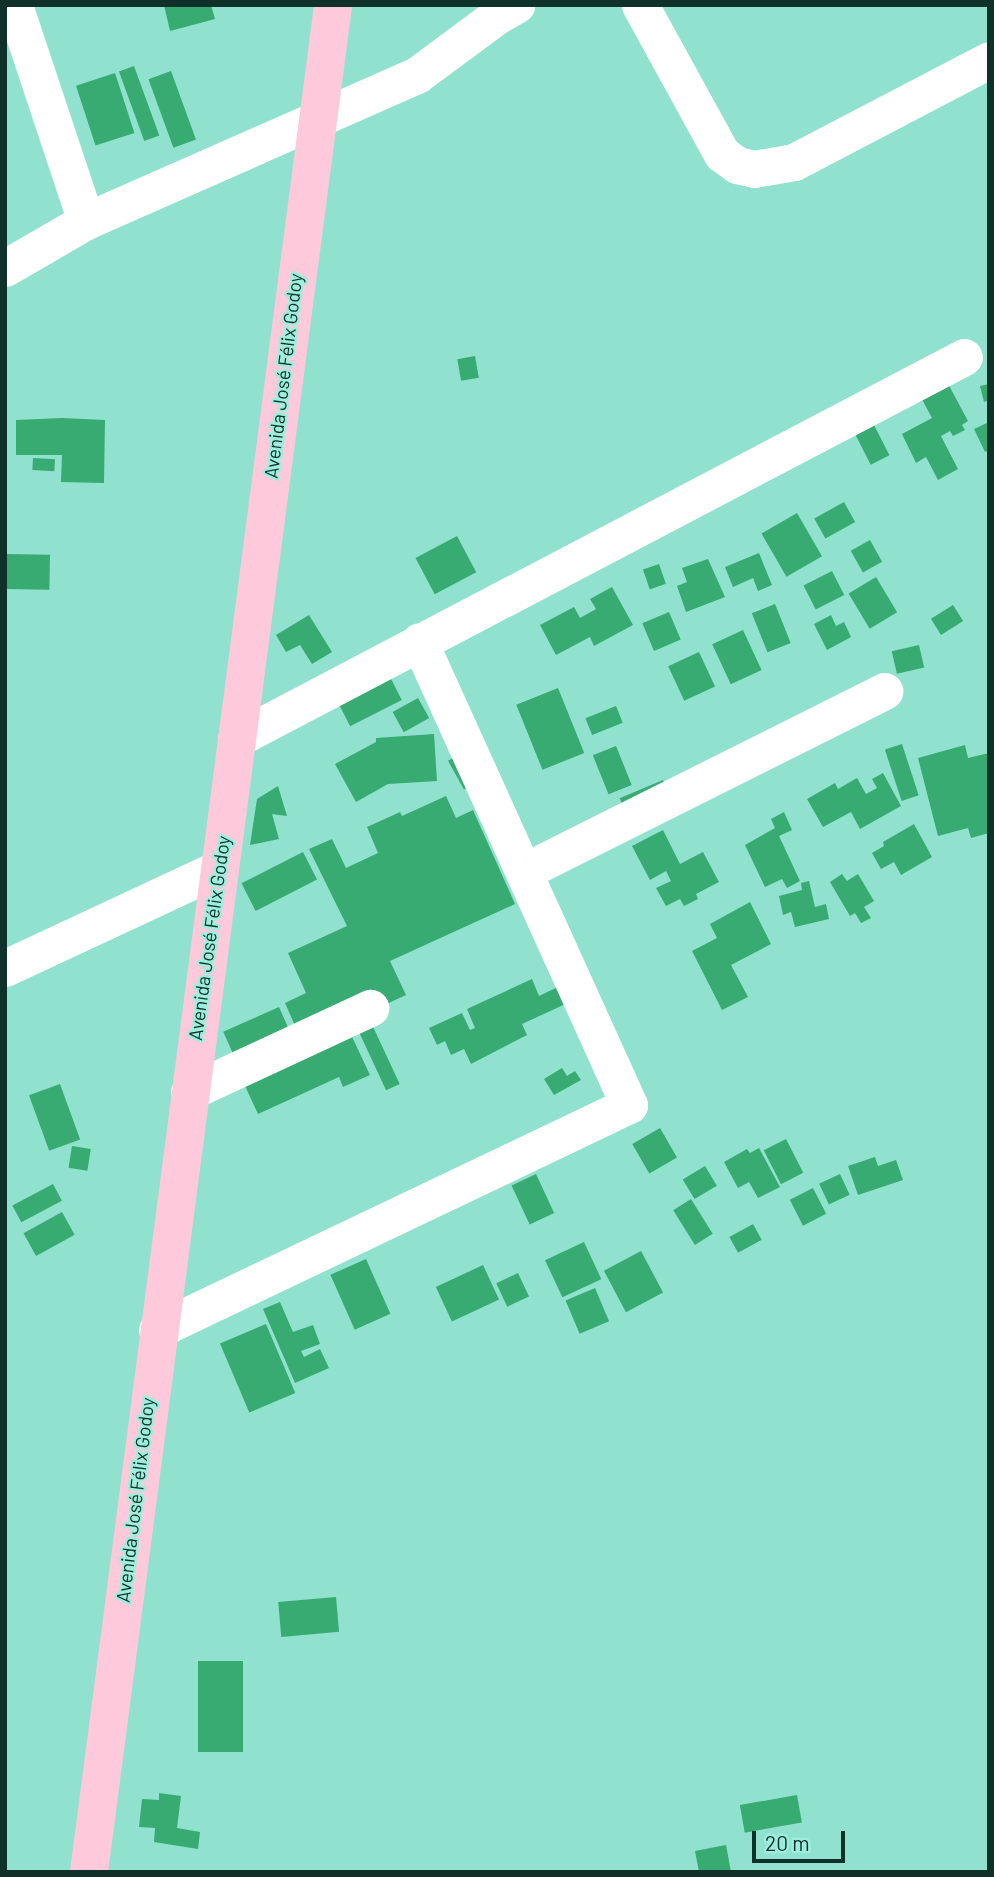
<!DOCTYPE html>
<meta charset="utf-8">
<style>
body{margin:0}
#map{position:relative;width:994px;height:1877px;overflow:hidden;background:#90e1ce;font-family:Barlow,sans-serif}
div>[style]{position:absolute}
.building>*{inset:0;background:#37ab71;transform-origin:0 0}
.minor>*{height:37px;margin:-18.5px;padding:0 18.5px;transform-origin:18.5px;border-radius:18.5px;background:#fff}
.major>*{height:38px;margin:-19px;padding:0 19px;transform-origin:19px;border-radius:19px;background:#fdc9db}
span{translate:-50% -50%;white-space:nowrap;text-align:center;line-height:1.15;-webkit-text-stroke:5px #9deedb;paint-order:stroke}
.street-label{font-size:19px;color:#0f312a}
.frame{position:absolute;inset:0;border:7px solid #0f312a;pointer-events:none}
.scale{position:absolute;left:752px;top:1831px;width:93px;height:32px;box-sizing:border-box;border:4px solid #0f312a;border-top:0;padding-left:9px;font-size:21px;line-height:24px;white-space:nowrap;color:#0f312a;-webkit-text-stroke:5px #9deedb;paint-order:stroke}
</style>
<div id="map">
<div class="building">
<div style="clip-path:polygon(164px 5px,211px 5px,215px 19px,170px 31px)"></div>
<div style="left:134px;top:66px;width:74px;height:16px;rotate:70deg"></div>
<div style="left:171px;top:71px;width:73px;height:24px;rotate:70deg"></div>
<div style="left:115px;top:73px;width:63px;height:41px;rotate:72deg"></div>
<div style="left:475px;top:356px;width:22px;height:18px;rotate:80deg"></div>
<div style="clip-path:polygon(945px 378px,968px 421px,962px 425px,965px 430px,953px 436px,950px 431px,941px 436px,958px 469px,938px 480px,926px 457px,916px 463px,902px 434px,932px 418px,918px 392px)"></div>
<div style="clip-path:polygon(989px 384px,989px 400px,984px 402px,980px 386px)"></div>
<div style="clip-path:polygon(62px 418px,105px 420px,104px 483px,61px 482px,62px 455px,16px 455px,16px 420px)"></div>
<div style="clip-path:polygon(987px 423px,989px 450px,985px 452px,974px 429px)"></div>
<div style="left:874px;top:425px;width:34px;height:21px;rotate:63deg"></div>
<div style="left:33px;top:458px;width:22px;height:12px;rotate:3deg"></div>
<div style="left:844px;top:502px;width:23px;height:34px;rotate:61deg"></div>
<div style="left:797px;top:513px;width:50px;height:41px;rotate:60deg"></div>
<div style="left:457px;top:536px;width:41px;height:47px;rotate:62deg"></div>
<div style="left:870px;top:540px;width:25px;height:22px;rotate:61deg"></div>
<div style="clip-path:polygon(759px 553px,772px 585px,758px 591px,753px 578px,733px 587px,725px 567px)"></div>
<div style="left:5px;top:554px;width:45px;height:35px;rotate:1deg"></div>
<div style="clip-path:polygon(708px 559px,725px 597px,686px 612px,677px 586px,687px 582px,682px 568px)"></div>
<div style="left:659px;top:564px;width:21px;height:17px;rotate:71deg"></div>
<div style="left:832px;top:571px;width:27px;height:32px;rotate:63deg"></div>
<div style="left:876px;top:577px;width:41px;height:32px;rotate:59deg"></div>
<div style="clip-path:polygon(612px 587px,633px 625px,594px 646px,590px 637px,556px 655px,540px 625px,574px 607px,580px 618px,596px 609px,590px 599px)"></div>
<div style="left:775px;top:604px;width:42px;height:25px;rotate:68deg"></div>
<div style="left:953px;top:605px;width:19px;height:26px;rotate:58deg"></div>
<div style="left:669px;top:612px;width:30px;height:29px;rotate:67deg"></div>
<div style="clip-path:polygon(309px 615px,332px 652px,312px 664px,300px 645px,286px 652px,276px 635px)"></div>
<div style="clip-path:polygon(831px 615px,836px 626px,844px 622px,851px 637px,827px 650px,814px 624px)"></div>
<div style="left:743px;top:630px;width:44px;height:34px;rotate:65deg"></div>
<div style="left:919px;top:645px;width:23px;height:28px;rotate:77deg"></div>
<div style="left:699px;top:652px;width:38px;height:34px;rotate:65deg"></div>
<div style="left:385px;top:667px;width:37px;height:58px;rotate:63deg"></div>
<div style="left:558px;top:688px;width:70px;height:45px;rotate:68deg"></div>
<div style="left:418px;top:698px;width:23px;height:29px;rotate:61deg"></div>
<div style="left:616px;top:706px;width:18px;height:33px;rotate:68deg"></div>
<div style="clip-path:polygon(434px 734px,437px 781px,388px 784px,356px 802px,335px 764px,376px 742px,376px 738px)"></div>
<div style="left:902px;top:744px;width:54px;height:18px;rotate:72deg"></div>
<div style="clip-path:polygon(965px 745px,968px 758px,989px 753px,989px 833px,971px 838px,968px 828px,938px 836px,918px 758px)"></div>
<div style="left:616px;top:746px;width:42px;height:25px;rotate:68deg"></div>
<div style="left:462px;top:753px;width:33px;height:16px;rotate:61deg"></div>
<div style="clip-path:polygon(883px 773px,901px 806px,860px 829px,851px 812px,823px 827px,807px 799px,835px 783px,838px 789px,857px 778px,866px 794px,877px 788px,872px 779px)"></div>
<div style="left:663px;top:780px;width:13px;height:47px;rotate:67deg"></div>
<div style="clip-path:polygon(278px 786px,287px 816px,272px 814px,279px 839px,250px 845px,257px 799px)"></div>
<div style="clip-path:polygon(446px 796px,456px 818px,473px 810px,515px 904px,390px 961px,406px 995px,382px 1006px,297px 1030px,285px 1003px,306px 993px,288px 953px,347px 926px,309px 849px,332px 839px,346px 868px,378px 853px,367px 827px,400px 812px,402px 816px)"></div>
<div style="clip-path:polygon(784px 812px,792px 830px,779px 836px,800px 881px,787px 888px,782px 879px,765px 887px,745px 845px,775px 828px,771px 819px)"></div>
<div style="clip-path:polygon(914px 824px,932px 857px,901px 875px,894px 862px,881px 869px,872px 853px,884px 846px,883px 842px)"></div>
<div style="clip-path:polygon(663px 830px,680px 864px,703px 852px,719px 882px,696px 894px,698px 899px,684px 906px,680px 899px,666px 906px,656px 888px,671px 881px,666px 871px,650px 880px,632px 846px)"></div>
<div style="left:303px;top:852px;width:31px;height:69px;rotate:63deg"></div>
<div style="clip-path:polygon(842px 874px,847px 881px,858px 874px,874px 901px,864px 907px,871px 918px,861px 923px,855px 913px,850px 916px,830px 882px)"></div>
<div style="clip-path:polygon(809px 881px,815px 907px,826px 904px,829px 919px,795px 927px,791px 912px,783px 915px,779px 896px,802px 890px,801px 883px)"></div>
<div style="clip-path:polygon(750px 902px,771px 944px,731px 965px,748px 997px,722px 1010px,692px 951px,717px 938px,710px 924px)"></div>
<div style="clip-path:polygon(532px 979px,539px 996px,564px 984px,572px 1001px,522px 1024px,527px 1035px,471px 1064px,464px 1049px,451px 1055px,445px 1041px,437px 1045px,429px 1028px,462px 1013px,470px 1030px,475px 1028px,467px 1009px)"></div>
<div style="left:279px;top:1007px;width:35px;height:61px;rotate:66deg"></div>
<div style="left:368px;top:1016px;width:75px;height:15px;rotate:65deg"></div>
<div style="clip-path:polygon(347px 1026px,370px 1075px,343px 1087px,339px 1077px,258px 1114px,240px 1075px)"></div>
<div style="clip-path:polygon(562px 1068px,567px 1076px,575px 1071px,581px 1080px,554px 1095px,544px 1079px)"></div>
<div style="left:60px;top:1084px;width:59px;height:33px;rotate:70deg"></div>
<div style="left:660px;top:1128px;width:34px;height:32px;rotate:60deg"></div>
<div style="left:786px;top:1139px;width:38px;height:25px;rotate:63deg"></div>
<div style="left:72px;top:1146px;width:19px;height:22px;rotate:9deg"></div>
<div style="clip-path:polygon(759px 1148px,780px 1187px,758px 1198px,749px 1182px,738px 1188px,724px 1162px,747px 1149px,750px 1153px)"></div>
<div style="clip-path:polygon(875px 1157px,878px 1166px,896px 1160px,903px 1180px,858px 1195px,848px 1166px)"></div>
<div style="left:705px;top:1166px;width:23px;height:26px;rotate:59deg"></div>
<div style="left:536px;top:1174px;width:43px;height:27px;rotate:65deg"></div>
<div style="left:840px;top:1174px;width:23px;height:23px;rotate:65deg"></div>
<div style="left:53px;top:1184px;width:19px;height:46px;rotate:62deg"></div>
<div style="left:813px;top:1188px;width:29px;height:26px;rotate:63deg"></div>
<div style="left:691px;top:1199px;width:41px;height:21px;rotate:58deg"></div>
<div style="left:62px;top:1212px;width:26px;height:44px;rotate:61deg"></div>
<div style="left:753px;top:1224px;width:18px;height:27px;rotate:61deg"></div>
<div style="left:584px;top:1242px;width:41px;height:43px;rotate:65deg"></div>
<div style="left:641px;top:1251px;width:47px;height:42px;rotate:62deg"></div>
<div style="left:366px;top:1259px;width:60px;height:39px;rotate:66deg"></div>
<div style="left:483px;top:1265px;width:38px;height:52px;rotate:65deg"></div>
<div style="left:518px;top:1273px;width:26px;height:24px;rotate:65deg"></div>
<div style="left:595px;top:1288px;width:36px;height:32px;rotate:67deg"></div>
<div style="clip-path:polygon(280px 1302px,293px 1332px,313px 1325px,320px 1344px,301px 1351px,304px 1357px,320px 1349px,329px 1368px,295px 1383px,263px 1309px)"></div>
<div style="left:266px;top:1324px;width:75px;height:50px;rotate:67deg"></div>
<div style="left:336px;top:1597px;width:35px;height:58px;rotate:85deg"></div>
<div style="left:198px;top:1661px;width:45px;height:91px"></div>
<div style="clip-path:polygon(159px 1793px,181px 1796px,177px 1828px,200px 1832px,198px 1849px,154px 1842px,155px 1828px,139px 1827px,142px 1799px,159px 1800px)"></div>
<div style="left:797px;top:1795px;width:28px;height:58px;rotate:80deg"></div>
<div style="clip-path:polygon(726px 1845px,731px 1872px,699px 1872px,695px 1851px)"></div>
</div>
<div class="minor">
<div style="left:14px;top:5px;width:228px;rotate:71.6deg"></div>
<div style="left:640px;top:5px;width:170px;rotate:61.2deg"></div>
<div style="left:722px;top:154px;width:19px;rotate:36deg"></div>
<div style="left:737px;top:165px;width:17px;rotate:13deg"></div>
<div style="left:754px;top:169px;width:41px;rotate:-9.9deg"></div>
<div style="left:794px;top:162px;width:220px;rotate:-27.6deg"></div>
<div style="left:5px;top:268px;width:94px;rotate:-30.1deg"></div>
<div style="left:86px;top:221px;width:362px;rotate:-23.8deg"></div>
<div style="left:417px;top:75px;width:101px;rotate:-36.5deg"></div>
<div style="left:498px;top:15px;width:21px;rotate:-29deg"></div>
<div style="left:236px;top:739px;width:822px;rotate:-27.69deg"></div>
<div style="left:525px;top:871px;width:402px;rotate:-26.6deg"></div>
<div style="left:5px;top:968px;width:236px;rotate:-25deg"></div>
<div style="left:189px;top:1092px;width:200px;rotate:-24.9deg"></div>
<div style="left:157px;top:1330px;width:523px;rotate:-25.49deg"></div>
<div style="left:629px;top:1105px;width:509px;rotate:-114.35deg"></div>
</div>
<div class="major">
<div style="left:89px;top:1872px;width:1883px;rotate:-82.55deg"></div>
</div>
<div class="street-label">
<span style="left:283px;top:376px;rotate:-83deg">Avenida José Félix Godoy</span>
<span style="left:209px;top:938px;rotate:-82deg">Avenida José Félix Godoy</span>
<span style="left:135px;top:1500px;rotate:-83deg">Avenida José Félix Godoy</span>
</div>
<div class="frame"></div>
<div class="scale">20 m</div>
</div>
